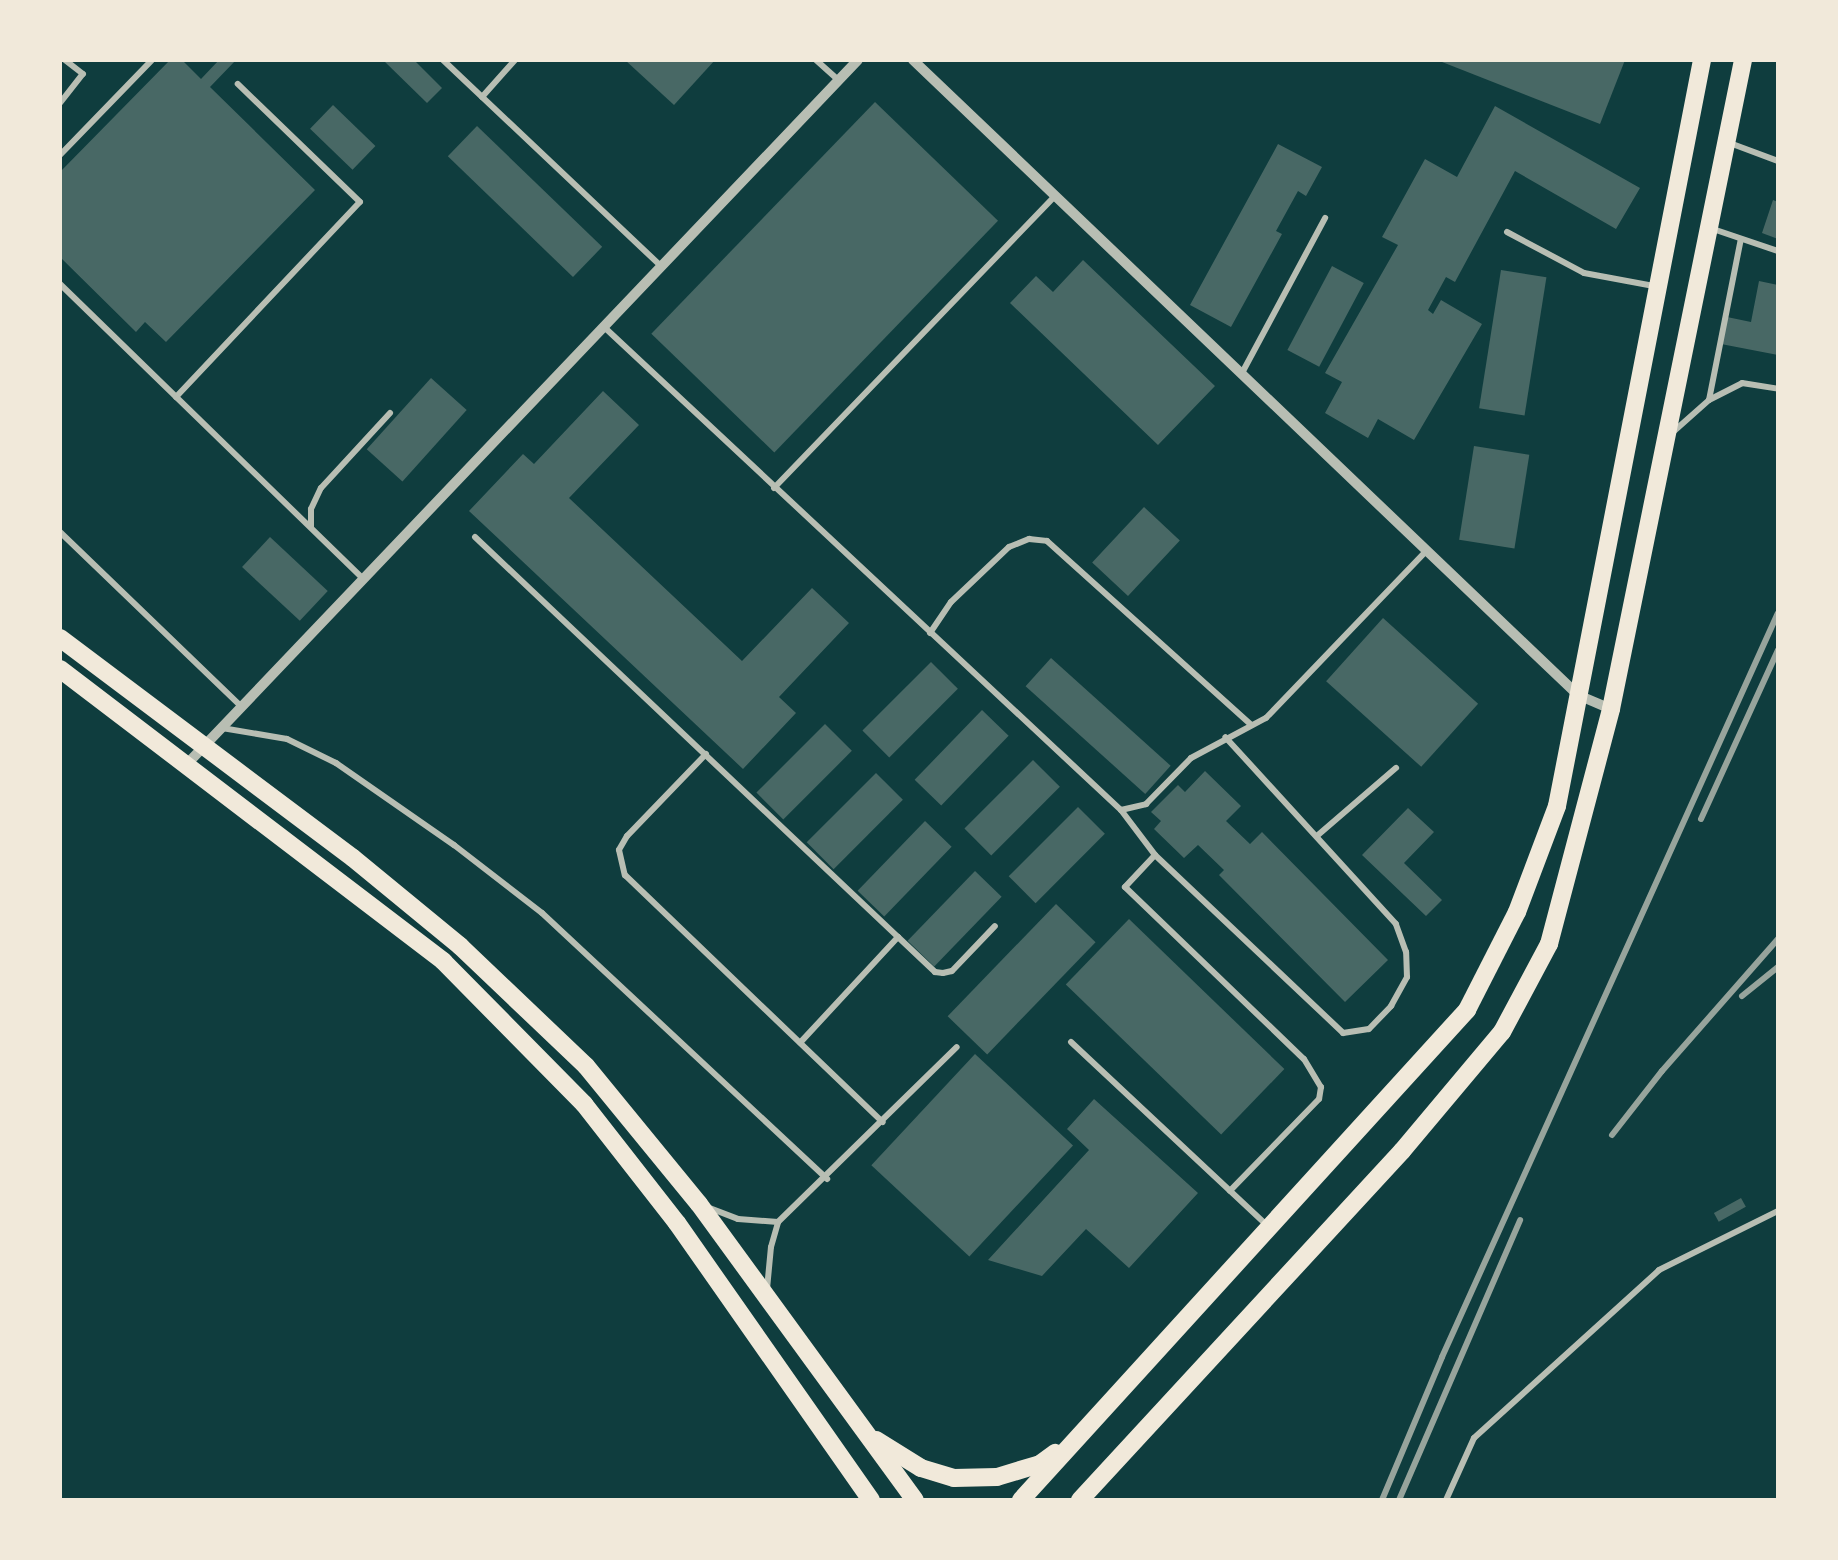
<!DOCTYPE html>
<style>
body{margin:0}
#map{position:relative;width:1838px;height:1560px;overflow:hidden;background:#0f3d3e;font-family:Arial,sans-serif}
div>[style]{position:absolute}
.building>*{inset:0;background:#486865;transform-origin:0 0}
.service>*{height:6px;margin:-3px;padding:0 3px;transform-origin:3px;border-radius:3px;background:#b8beb3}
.minor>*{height:10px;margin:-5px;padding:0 5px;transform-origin:5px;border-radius:5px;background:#b8beb3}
.secondary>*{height:18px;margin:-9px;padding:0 9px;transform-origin:9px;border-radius:9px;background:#f1e9da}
.rail>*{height:6px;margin:-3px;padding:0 3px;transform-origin:3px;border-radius:3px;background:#97a49c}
span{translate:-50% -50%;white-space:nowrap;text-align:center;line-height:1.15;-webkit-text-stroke:8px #f1e9da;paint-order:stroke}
.frame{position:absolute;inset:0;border:62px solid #f1e9da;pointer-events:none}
</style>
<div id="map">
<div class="building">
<div style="clip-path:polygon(170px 60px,182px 60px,201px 79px,219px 60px,236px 60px,210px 87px,315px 190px,166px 342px,145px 322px,136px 332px,60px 257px,60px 172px)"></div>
<div style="clip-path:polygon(383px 60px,414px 60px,442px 88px,427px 103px)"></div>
<div style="clip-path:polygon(625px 60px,715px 60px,674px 105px)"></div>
<div style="clip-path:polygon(1437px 60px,1625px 60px,1600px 124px)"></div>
<div style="left:875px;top:102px;width:171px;height:322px;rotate:44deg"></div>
<div style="left:333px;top:105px;width:59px;height:33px;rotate:44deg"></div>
<div style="clip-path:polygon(1495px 106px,1640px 188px,1616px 229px,1515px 171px,1455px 282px,1446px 277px,1428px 310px,1433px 314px,1441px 300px,1482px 324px,1414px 440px,1378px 419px,1368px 438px,1325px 413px,1342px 382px,1325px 373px,1398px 245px,1382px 237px,1425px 159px,1457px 177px)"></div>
<div style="left:477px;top:126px;width:174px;height:42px;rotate:44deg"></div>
<div style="clip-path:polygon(1278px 144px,1322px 167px,1306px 196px,1298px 191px,1276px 231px,1282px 234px,1231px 327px,1190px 305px)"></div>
<div style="clip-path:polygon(1773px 200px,1778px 202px,1778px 239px,1762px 233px)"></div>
<div style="clip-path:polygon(1083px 260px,1215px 386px,1158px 445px,1010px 303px,1036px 276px,1053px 292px)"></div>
<div style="left:1332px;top:266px;width:36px;height:95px;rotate:28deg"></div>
<div style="left:1501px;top:270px;width:46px;height:140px;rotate:9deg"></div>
<div style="clip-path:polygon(1759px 281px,1778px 285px,1778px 355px,1721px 344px,1727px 317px,1751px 322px)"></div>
<div style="left:431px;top:378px;width:48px;height:96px;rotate:42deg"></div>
<div style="clip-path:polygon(603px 391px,639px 425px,569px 498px,742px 661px,812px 588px,849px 623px,779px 697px,796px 713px,743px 769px,469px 511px,523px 454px,534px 464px)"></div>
<div style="left:1474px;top:446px;width:56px;height:95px;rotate:9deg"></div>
<div style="left:1144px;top:507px;width:49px;height:76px;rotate:43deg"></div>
<div style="left:270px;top:537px;width:79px;height:41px;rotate:43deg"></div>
<div style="left:1383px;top:618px;width:128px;height:85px;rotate:42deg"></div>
<div style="left:1051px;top:658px;width:161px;height:38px;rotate:42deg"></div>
<div style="left:931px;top:662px;width:38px;height:97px;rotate:45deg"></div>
<div style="left:982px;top:710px;width:37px;height:97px;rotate:44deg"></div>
<div style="left:825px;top:724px;width:38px;height:97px;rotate:45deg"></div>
<div style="left:1033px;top:760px;width:38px;height:97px;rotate:45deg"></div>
<div style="clip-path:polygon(1205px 771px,1241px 806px,1226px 821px,1250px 844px,1262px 832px,1388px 960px,1345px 1002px,1219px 875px,1224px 870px,1198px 845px,1184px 858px,1154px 829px,1161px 821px,1151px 812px,1178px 785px,1185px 792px)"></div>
<div style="left:876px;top:773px;width:38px;height:98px;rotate:45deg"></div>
<div style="left:1078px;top:807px;width:38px;height:98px;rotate:45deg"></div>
<div style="clip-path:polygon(1408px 808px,1434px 832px,1404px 863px,1442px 900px,1426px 916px,1362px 855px)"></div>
<div style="left:925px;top:821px;width:37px;height:97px;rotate:44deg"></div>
<div style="left:975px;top:871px;width:37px;height:97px;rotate:44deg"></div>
<div style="left:1056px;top:904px;width:55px;height:156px;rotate:44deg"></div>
<div style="left:1129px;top:919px;width:216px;height:91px;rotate:44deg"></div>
<div style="left:975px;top:1054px;width:134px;height:152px;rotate:43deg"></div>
<div style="clip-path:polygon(1094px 1099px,1198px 1193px,1129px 1268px,1086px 1229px,1042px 1276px,988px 1260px,1089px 1150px,1067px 1129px)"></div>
<div style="left:1741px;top:1198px;width:10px;height:31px;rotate:61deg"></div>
</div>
<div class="service">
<div style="left:443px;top:60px;width:299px;rotate:43.4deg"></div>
<div style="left:816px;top:60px;width:30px;rotate:42deg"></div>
<div style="left:482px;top:97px;width:50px;rotate:-48.3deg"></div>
<div style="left:60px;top:103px;width:37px;rotate:-52deg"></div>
<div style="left:83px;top:74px;width:23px;rotate:-142deg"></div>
<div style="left:1727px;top:142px;width:54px;rotate:20.4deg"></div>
<div style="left:60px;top:155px;width:132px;rotate:-45.9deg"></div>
<div style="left:1710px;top:228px;width:72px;rotate:18.7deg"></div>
<div style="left:1507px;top:232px;width:87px;rotate:28deg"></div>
<div style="left:1584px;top:273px;width:71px;rotate:10.5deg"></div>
<div style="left:60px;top:284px;width:423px;rotate:44.2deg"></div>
<div style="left:603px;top:326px;width:709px;rotate:43.06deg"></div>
<div style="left:1121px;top:810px;width:56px;rotate:52.9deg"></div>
<div style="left:1155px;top:855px;width:259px;rotate:43.4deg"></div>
<div style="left:1343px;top:1033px;width:26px;rotate:-9deg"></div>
<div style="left:1369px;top:1029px;width:32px;rotate:-46deg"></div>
<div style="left:1391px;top:1006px;width:33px;rotate:-61deg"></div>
<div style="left:1407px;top:977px;width:25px;rotate:-92deg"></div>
<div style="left:1406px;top:952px;width:30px;rotate:-110deg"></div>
<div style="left:1396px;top:924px;width:253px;rotate:-132.4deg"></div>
<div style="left:1242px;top:373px;width:176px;rotate:-61.8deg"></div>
<div style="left:176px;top:397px;width:268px;rotate:-46.7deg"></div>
<div style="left:360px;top:202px;width:170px;rotate:-136deg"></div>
<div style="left:1709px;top:400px;width:164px;rotate:-78.8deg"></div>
<div style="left:1673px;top:432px;width:48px;rotate:-41.6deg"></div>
<div style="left:1709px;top:400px;width:37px;rotate:-27deg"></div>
<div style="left:1742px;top:383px;width:36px;rotate:9deg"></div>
<div style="left:774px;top:488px;width:405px;rotate:-46.1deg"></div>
<div style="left:311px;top:527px;width:18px;rotate:-90deg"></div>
<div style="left:311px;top:509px;width:23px;rotate:-65deg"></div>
<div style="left:321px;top:488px;width:102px;rotate:-47.4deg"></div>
<div style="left:60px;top:532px;width:251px;rotate:43.9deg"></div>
<div style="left:475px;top:537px;width:582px;rotate:43.4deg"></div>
<div style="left:898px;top:937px;width:144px;rotate:132.8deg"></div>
<div style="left:930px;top:633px;width:37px;rotate:-56deg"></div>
<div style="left:951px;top:602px;width:80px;rotate:-43.5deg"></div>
<div style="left:1009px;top:547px;width:22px;rotate:-22deg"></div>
<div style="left:1029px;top:539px;width:18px;rotate:6deg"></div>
<div style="left:1047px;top:541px;width:275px;rotate:42deg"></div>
<div style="left:222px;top:728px;width:66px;rotate:9.6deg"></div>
<div style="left:287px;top:739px;width:55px;rotate:26.1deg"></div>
<div style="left:336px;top:763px;width:144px;rotate:34.8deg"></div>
<div style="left:454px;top:845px;width:111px;rotate:37.7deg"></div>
<div style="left:542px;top:913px;width:390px;rotate:43deg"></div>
<div style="left:706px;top:754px;width:114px;rotate:133.9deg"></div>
<div style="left:627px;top:836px;width:16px;rotate:120deg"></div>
<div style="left:619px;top:850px;width:26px;rotate:77deg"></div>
<div style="left:625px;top:875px;width:357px;rotate:43.8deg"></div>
<div style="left:1121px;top:810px;width:26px;rotate:-13deg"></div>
<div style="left:1146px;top:804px;width:64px;rotate:-45.6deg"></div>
<div style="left:1191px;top:758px;width:85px;rotate:-28.1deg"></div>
<div style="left:1266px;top:718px;width:233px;rotate:-46.2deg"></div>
<div style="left:1318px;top:835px;width:103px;rotate:-40.7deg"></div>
<div style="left:1155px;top:855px;width:44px;rotate:133.2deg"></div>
<div style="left:1125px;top:887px;width:248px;rotate:43.9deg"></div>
<div style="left:1304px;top:1059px;width:33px;rotate:59deg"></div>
<div style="left:1321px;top:1087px;width:12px;rotate:99deg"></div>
<div style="left:1319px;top:1099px;width:128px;rotate:134.1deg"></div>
<div style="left:898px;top:937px;width:51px;rotate:43.4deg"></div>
<div style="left:935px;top:972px;width:8px;rotate:7deg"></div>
<div style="left:943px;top:973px;width:9px;rotate:-13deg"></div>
<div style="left:952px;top:971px;width:62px;rotate:-46.3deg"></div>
<div style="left:1071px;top:1042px;width:271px;rotate:43.1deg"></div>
<div style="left:707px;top:1207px;width:33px;rotate:21deg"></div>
<div style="left:738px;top:1219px;width:40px;rotate:4.3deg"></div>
<div style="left:767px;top:1289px;width:42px;rotate:-84.6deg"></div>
<div style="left:771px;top:1247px;width:26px;rotate:-74deg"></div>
<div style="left:778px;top:1222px;width:250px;rotate:-44.4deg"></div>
<div style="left:1446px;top:1500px;width:68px;rotate:-65.7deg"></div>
<div style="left:1474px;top:1438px;width:250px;rotate:-42.2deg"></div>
<div style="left:1659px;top:1270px;width:133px;rotate:-26.4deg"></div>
</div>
<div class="minor">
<div style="left:913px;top:60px;width:919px;rotate:43.68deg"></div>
<div style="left:1578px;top:695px;width:36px;rotate:23deg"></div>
<div style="left:188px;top:763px;width:971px;rotate:-46.38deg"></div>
</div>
<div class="secondary">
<div style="left:60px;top:638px;width:366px;rotate:36.9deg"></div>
<div style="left:353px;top:858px;width:139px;rotate:39.4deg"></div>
<div style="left:460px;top:946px;width:174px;rotate:43.6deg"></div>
<div style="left:586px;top:1066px;width:178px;rotate:50.7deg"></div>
<div style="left:699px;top:1204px;width:366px;rotate:53.9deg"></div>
<div style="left:60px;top:669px;width:482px;rotate:37.3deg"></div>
<div style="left:443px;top:961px;width:201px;rotate:45.4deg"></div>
<div style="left:584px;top:1104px;width:151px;rotate:52deg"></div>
<div style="left:677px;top:1223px;width:338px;rotate:55deg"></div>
<div style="left:876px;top:1440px;width:53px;rotate:31.9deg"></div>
<div style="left:921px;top:1468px;width:34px;rotate:17deg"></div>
<div style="left:954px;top:1478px;width:43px;rotate:-1.3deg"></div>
<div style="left:997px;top:1477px;width:45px;rotate:-16.8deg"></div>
<div style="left:1040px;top:1464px;width:19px;rotate:-36deg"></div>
<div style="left:1021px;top:1500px;width:663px;rotate:-47.69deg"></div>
<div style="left:1467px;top:1010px;width:110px;rotate:-63deg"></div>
<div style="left:1517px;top:912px;width:113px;rotate:-69.3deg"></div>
<div style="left:1557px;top:806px;width:760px;rotate:-79deg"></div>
<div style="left:1080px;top:1500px;width:475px;rotate:-47.3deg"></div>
<div style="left:1402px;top:1151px;width:155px;rotate:-50deg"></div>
<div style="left:1502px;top:1032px;width:100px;rotate:-61.9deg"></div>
<div style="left:1549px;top:944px;width:243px;rotate:-75.2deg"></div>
<div style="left:1611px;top:709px;width:662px;rotate:-78.5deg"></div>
</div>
<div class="rail">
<div style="left:1701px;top:819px;width:186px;rotate:-65.5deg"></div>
<div style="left:1742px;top:996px;width:46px;rotate:-38.9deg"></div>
<div style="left:1612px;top:1135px;width:81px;rotate:-52deg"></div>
<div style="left:1662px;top:1071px;width:176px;rotate:-48.7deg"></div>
<div style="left:1382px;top:1500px;width:155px;rotate:-67.2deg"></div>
<div style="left:1442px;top:1357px;width:816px;rotate:-65.7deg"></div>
<div style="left:1399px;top:1500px;width:305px;rotate:-66.6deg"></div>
</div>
<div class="frame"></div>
</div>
